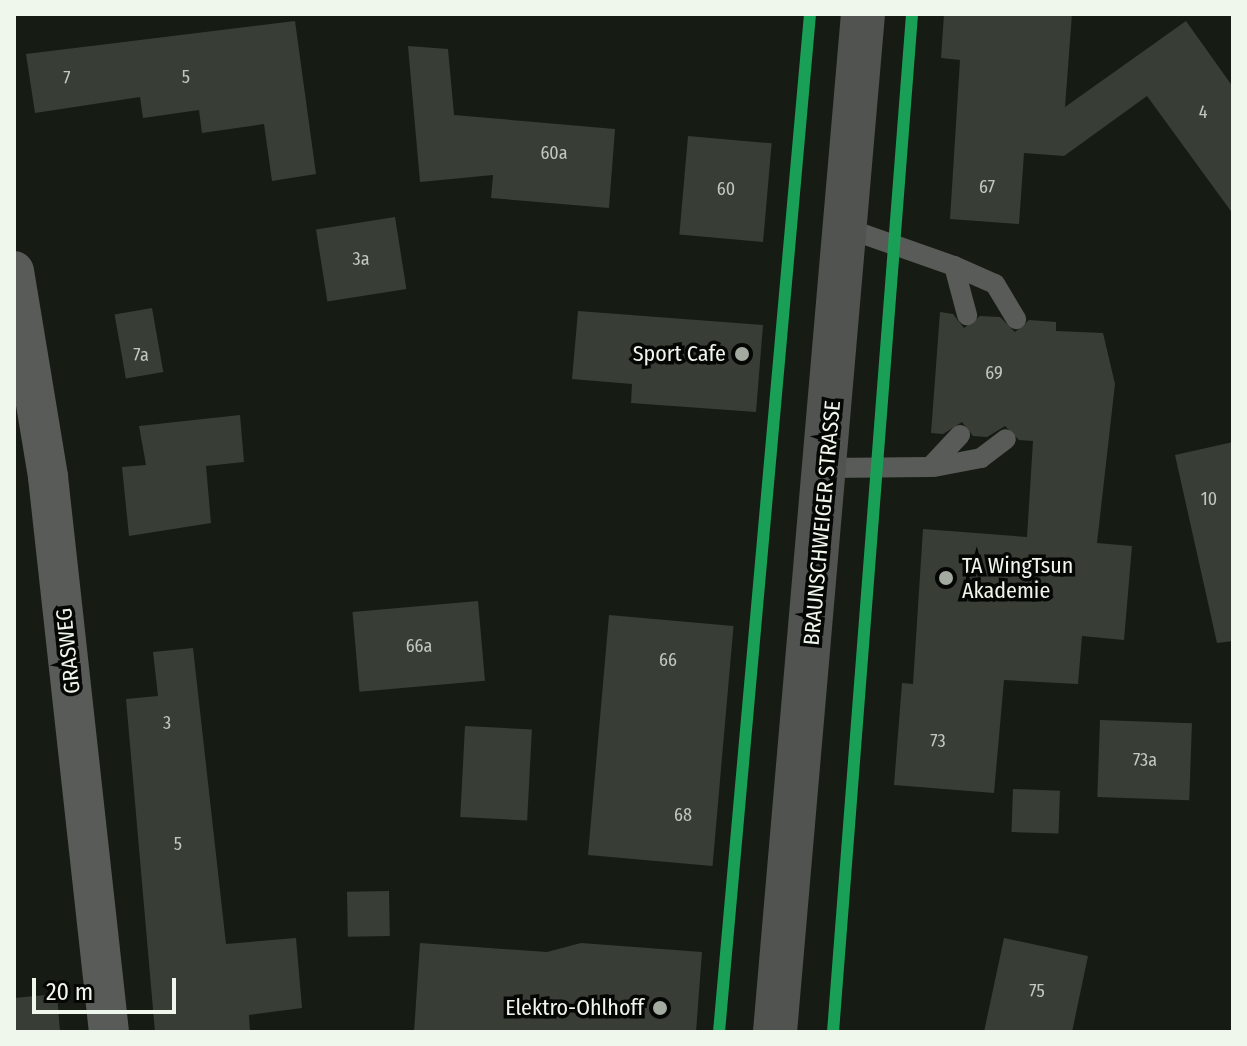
<!DOCTYPE html>
<style>
body{margin:0}
#map{position:relative;width:1247px;height:1046px;overflow:hidden;background:#161c14;font-family:"Fira Sans Condensed",sans-serif}
div>[style]{position:absolute}
.building>*{inset:0;background:#383d36;transform-origin:0 0}
.lane>*{height:20px;margin:-10px;padding:0 10px;transform-origin:10px;border-radius:10px;background:#585b57}
.street>*{height:40px;margin:-20px;padding:0 20px;transform-origin:20px;border-radius:20px;background:#585b57}
.secondary>*{height:44px;margin:-22px;padding:0 22px;transform-origin:22px;border-radius:22px;background:#515350}
.cycleway>*{height:12px;margin:-6px;padding:0 6px;transform-origin:6px;border-radius:6px;background:#1a9f57}
.dots>*{width:22px;height:22px;translate:-50% -50%;box-sizing:border-box;border:4px solid #040703;border-radius:50%}
span{translate:-50% -50%;white-space:nowrap;text-align:center;line-height:1.15;-webkit-text-stroke:7px #040703;paint-order:stroke}
.number-label{font-size:18px;color:#c1c8be}
.number-label span{-webkit-text-stroke-width:0}
.poi-label{font-size:22px;color:#eff6ec}
.right{translate:-100% -50%;text-align:right}
.left{translate:0 -50%;text-align:left}
.street-label{font-size:22px;color:#eff6ec}
.frame{position:absolute;inset:0;border:16px solid #eff6ec;pointer-events:none}
.scale{position:absolute;left:32px;top:978px;width:144px;height:36px;box-sizing:border-box;border:4px solid #eff6ec;border-top:0;padding-left:10px;font-size:24px;line-height:28px;white-space:nowrap;color:#eff6ec;-webkit-text-stroke:6px #040703;paint-order:stroke}
</style>
<div id="map">
<div class="building">
<div style="clip-path:polygon(944px 14px,1072px 14px,1065px 107px,1186px 21px,1233px 87px,1233px 214px,1147px 96px,1064px 156px,1024px 153px,1019px 224px,950px 219px,960px 60px,941px 58px)"></div>
<div style="clip-path:polygon(295px 21px,316px 174px,272px 181px,264px 124px,202px 133px,199px 110px,143px 118px,140px 97px,35px 113px,26px 54px)"></div>
<div style="clip-path:polygon(408px 46px,448px 49px,454px 115px,615px 129px,609px 208px,491px 198px,493px 175px,420px 182px)"></div>
<div style="left:688px;top:136px;width:84px;height:99px;rotate:5deg"></div>
<div style="left:395px;top:217px;width:73px;height:80px;rotate:81deg"></div>
<div style="left:152px;top:308px;width:65px;height:38px;rotate:80deg"></div>
<div style="clip-path:polygon(578px 311px,763px 325px,756px 412px,631px 403px,632px 384px,572px 379px)"></div>
<div style="clip-path:polygon(940px 312px,953px 314px,964px 328px,980px 316px,1000px 317px,1015px 332px,1029px 320px,1056px 322px,1056px 331px,1103px 333px,1115px 384px,1097px 543px,1132px 546px,1124px 640px,1082px 636px,1078px 684px,1004px 680px,994px 793px,894px 785px,902px 683px,913px 684px,923px 529px,1027px 537px,1033px 441px,1019px 440px,1005px 426px,987px 437px,973px 436px,962px 422px,943px 434px,931px 433px)"></div>
<div style="clip-path:polygon(240px 415px,244px 462px,206px 466px,211px 523px,129px 536px,122px 467px,146px 465px,139px 426px)"></div>
<div style="clip-path:polygon(1233px 442px,1233px 641px,1217px 643px,1175px 455px)"></div>
<div style="left:478px;top:601px;width:80px;height:126px;rotate:85deg"></div>
<div style="left:609px;top:615px;width:125px;height:241px;rotate:5deg"></div>
<div style="clip-path:polygon(193px 648px,226px 944px,296px 938px,302px 1008px,249px 1015px,250px 1032px,155px 1032px,126px 699px,158px 696px,153px 652px)"></div>
<div style="left:1100px;top:720px;width:92px;height:77px;rotate:2deg"></div>
<div style="left:465px;top:726px;width:67px;height:91px;rotate:3deg"></div>
<div style="left:1013px;top:789px;width:47px;height:43px;rotate:2deg"></div>
<div style="left:389px;top:891px;width:45px;height:42px;rotate:89deg"></div>
<div style="clip-path:polygon(1004px 938px,1088px 956px,1072px 1032px,984px 1032px)"></div>
<div style="clip-path:polygon(420px 943px,547px 952px,581px 943px,702px 952px,696px 1032px,414px 1032px)"></div>
<div style="clip-path:polygon(57px 994px,60px 1032px,14px 1032px,14px 998px)"></div>
</div>
<div class="lane">
<div style="left:846px;top:228px;width:114px;rotate:19.4deg"></div>
<div style="left:954px;top:266px;width:51px;rotate:75.1deg"></div>
<div style="left:954px;top:266px;width:45px;rotate:23.7deg"></div>
<div style="left:995px;top:284px;width:41px;rotate:59deg"></div>
<div style="left:934px;top:467px;width:48px;rotate:-10.8deg"></div>
<div style="left:981px;top:458px;width:31px;rotate:-37deg"></div>
<div style="left:827px;top:468px;width:103px;rotate:-0.6deg"></div>
<div style="left:930px;top:467px;width:44px;rotate:-46.8deg"></div>
</div>
<div class="street">
<div style="left:14px;top:271px;width:209px;rotate:80.6deg"></div>
<div style="left:48px;top:477px;width:558px;rotate:83.73deg"></div>
</div>
<div class="secondary">
<div style="left:775px;top:1032px;width:1022px;rotate:-85.06deg"></div>
</div>
<div class="cycleway">
<div style="left:719px;top:1032px;width:1022px;rotate:-84.89deg"></div>
<div style="left:833px;top:1032px;width:1021px;rotate:-85.56deg"></div>
</div>
<div class="dots">
<div style="left:742px;top:354px;background:#a3aaa0"></div>
<div style="left:946px;top:578px;background:#a3aaa0"></div>
<div style="left:660px;top:1008px;background:#a3aaa0"></div>
</div>
<div class="number-label">
<span style="left:186px;top:77px">5</span>
<span style="left:67px;top:78px">7</span>
<span style="left:1203px;top:112px">4</span>
<span style="left:554px;top:153px">60a</span>
<span style="left:987px;top:187px">67</span>
<span style="left:726px;top:189px">60</span>
<span style="left:361px;top:259px">3a</span>
<span style="left:141px;top:355px">7a</span>
<span style="left:994px;top:373px">69</span>
<span style="left:1209px;top:499px">10</span>
<span style="left:419px;top:646px">66a</span>
<span style="left:668px;top:660px">66</span>
<span style="left:167px;top:723px">3</span>
<span style="left:938px;top:741px">73</span>
<span style="left:1145px;top:760px">73a</span>
<span style="left:683px;top:815px">68</span>
<span style="left:178px;top:844px">5</span>
<span style="left:1037px;top:991px">75</span>
</div>
<div class="poi-label">
<span class="right" style="left:726px;top:354px">Sport Cafe</span>
<span class="left" style="left:962px;top:578px">TA WingTsun<br>Akademie</span>
<span class="right" style="left:644px;top:1008px">Elektro-Ohlhoff</span>
</div>
<div class="street-label">
<span style="left:822px;top:523px;rotate:-85deg">BRAUNSCHWEIGER STRASSE</span>
<span style="left:68px;top:651px;rotate:-96deg">GRASWEG</span>
</div>
<div class="frame"></div>
<div class="scale">20 m</div>
</div>
